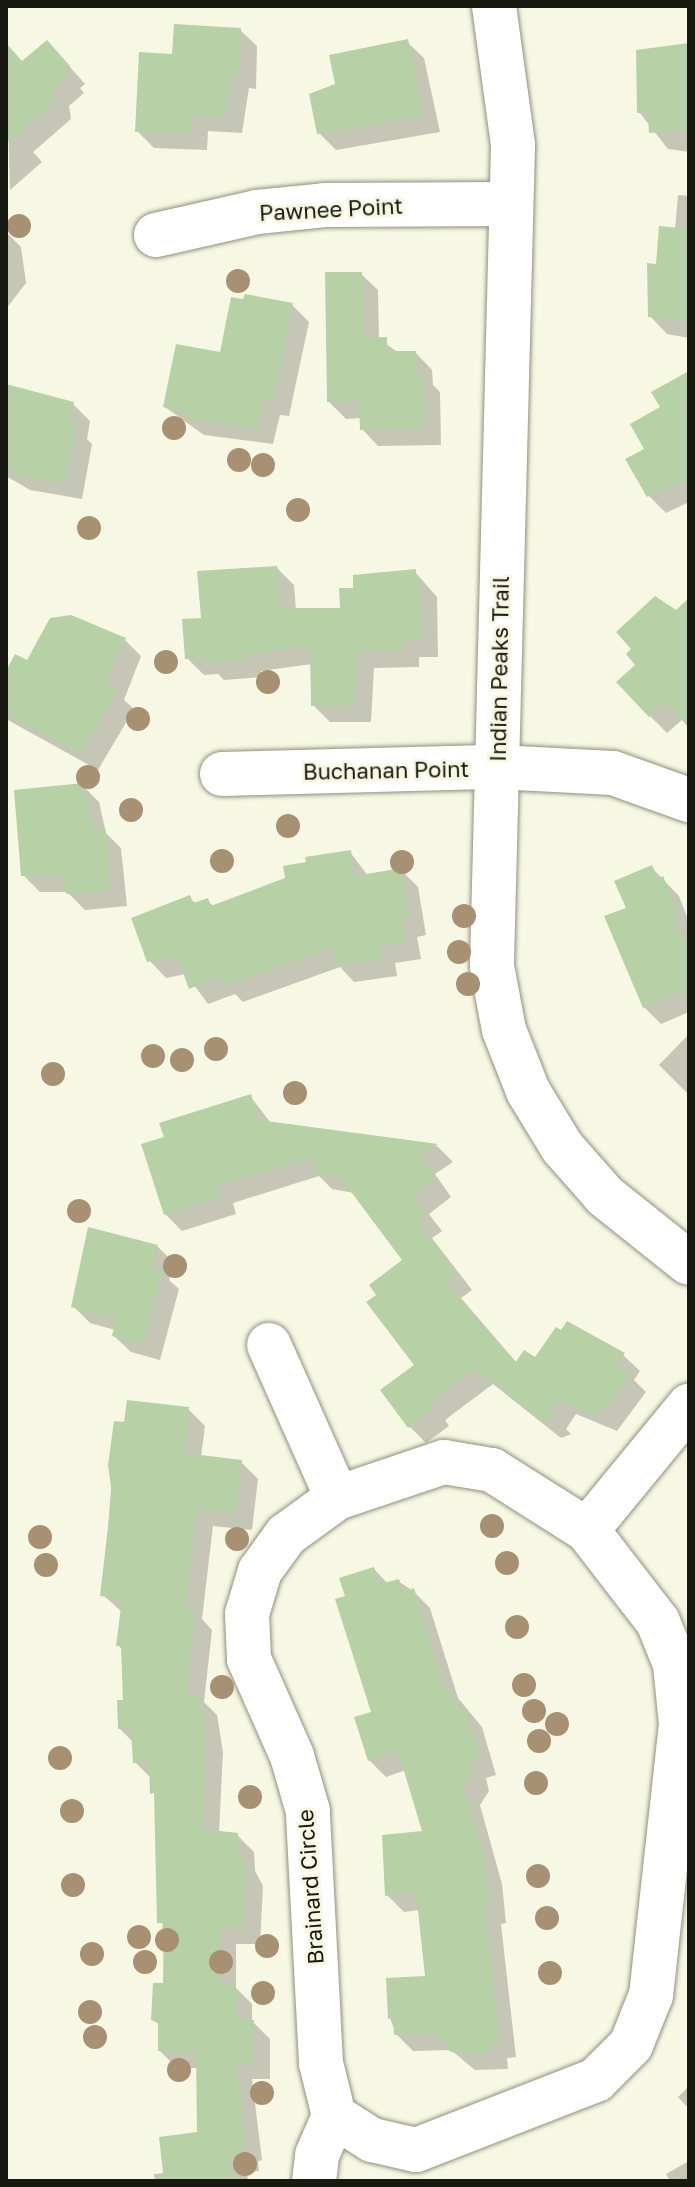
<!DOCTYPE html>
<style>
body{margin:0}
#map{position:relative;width:695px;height:2187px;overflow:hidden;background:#f7f8e3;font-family:"Golos Text",sans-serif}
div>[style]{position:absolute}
.shadow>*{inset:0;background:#0003}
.building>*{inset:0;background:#b6d1a5}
.roads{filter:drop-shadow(0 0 2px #90917d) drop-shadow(0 0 2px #90917d)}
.minor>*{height:44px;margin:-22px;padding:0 22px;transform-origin:22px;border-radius:22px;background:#fff}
.trees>*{width:24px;height:24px;margin:-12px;border-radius:50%;background:#a79172}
span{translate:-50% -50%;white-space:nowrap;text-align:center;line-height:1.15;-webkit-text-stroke:6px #f7f8e3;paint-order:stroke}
.street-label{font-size:22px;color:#181911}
.frame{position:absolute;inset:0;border:8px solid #181911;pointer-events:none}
</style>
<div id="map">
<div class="shadow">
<div style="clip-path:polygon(240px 30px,257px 46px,256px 89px,249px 88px,242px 133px,208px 131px,207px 150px,154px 148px,137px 131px)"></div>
<div style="clip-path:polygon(407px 42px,424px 58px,440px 132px,336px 150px,319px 133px,337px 86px)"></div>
<div style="clip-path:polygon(689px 49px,689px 152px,668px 149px,639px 112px)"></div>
<div style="clip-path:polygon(6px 51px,23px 63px,63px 59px,85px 84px,80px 88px,84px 93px,69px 106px,71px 119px,33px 152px,42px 162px,10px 190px)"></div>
<div style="clip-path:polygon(678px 195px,689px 196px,689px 338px,667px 334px,650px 316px,658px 266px,675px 230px)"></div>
<div style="clip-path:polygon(6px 232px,21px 247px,26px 283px,6px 309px)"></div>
<div style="clip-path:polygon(361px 274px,378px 290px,379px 339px,399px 353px,416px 353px,432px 370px,433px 385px,440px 392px,441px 445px,378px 446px,362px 429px,361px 418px,346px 419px,329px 402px)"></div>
<div style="clip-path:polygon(292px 305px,309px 322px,289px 416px,280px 415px,273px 444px,204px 435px,165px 407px,222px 355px)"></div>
<div style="clip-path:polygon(689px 377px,689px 502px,666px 513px,649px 496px,647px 450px,663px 408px)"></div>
<div style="clip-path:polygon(6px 386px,73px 404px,90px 421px,87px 439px,92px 444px,82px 499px,30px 490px,6px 476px)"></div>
<div style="clip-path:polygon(277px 568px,294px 585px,296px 610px,342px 610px,355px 590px,415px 572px,437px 597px,438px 657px,419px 657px,419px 667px,374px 668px,371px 722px,330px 722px,313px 705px,312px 664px,261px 671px,262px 677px,224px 680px,218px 674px,204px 675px,187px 658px,203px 619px)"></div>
<div style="clip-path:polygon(689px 601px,689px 725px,683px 719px,667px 733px,650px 716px,638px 665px)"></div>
<div style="clip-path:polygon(125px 640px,141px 656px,124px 700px,134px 709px,98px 770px,6px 719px,6px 676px,28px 663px)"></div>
<div style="clip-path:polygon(82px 785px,99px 802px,106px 833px,121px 848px,127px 906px,85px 910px,67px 892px,40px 892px,23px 875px)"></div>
<div style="clip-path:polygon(350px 852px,368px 876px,401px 870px,418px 887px,426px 935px,417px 937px,421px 959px,395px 963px,397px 976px,354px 982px,340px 967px,243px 1002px,235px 994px,208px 1004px,186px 974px,166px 978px,149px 960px,190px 898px,196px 904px,207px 900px,214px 907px)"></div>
<div style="clip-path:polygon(651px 867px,679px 896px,689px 922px,689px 1012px,661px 1024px,644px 1007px,628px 909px)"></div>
<div style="clip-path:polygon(689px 1034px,689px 1095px,659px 1065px)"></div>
<div style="clip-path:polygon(250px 1096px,271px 1123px,437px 1146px,453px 1162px,435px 1174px,451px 1197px,429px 1214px,442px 1231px,432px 1238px,472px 1290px,461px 1298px,517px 1363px,623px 1355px,640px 1371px,634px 1380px,646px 1392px,617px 1431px,576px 1414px,566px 1429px,571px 1434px,561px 1438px,493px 1384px,445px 1420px,449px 1426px,426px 1443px,409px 1426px,417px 1366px,379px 1295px,405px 1260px,354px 1193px,332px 1189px,319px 1176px,233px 1203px,236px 1214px,182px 1231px,165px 1214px,166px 1139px)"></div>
<div style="clip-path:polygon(157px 1246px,174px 1263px,169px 1280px,179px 1289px,160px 1360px,131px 1352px,114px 1336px,115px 1330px,90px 1323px,73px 1306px)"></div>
<div style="clip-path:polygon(188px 1409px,205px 1426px,201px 1457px,241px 1462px,258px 1479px,252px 1530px,213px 1526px,202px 1619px,212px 1630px,204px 1702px,217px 1715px,223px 1752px,219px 1833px,237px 1835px,254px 1852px,255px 1871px,263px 1886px,260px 1944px,236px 1944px,236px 1988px,252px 2004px,252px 2021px,270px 2039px,270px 2079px,252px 2079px,262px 2160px,258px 2161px,259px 2171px,247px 2172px,248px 2181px,155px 2181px,154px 2174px,165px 2173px,199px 2134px,198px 2068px,177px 2068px,160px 2051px,160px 2026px,153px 2019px,165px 1985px,157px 1797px,152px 1779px,135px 1762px,134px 1743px,120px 1729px,125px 1701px,123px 1650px,118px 1645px,122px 1612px,103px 1595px,116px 1423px)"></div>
<div style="clip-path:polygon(374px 1569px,388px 1584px,398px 1581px,413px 1591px,430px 1608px,458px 1698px,482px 1727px,496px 1775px,486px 1778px,489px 1791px,480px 1805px,502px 1884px,506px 1923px,501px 1924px,516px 2057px,507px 2058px,508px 2069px,475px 2070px,451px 2050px,413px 2051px,396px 2034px,390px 2018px,427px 1978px,420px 1910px,404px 1912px,387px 1895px,425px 1832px,406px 1770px,386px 1777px,369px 1760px,373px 1713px,347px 1597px)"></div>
<div style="clip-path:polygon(689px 2086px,689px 2109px,678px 2097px)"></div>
<div style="clip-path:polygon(689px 2161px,689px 2181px,670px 2181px,666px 2174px)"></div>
</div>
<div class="building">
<div style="clip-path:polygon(174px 24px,241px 28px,239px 73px,233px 72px,226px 117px,192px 115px,191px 134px,135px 132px,139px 52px,172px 54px)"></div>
<div style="clip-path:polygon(408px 39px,424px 116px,317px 134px,309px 94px,335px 84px,329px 55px)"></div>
<div style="clip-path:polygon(47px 40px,70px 66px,65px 70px,69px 75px,53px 88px,55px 102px,6px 143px,6px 43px,22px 61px)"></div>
<div style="clip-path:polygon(689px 43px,689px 130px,649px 133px,648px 113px,637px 113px,636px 50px)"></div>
<div style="clip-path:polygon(659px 226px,689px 229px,689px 321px,648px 317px,647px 263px,656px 264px)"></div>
<div style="clip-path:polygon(325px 272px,362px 272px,363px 338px,387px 337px,387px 351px,416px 351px,417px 374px,424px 373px,425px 429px,360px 430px,359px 402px,327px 402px)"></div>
<div style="clip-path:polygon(245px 294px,293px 303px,273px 401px,263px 399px,257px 428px,185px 419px,187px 412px,163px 407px,176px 344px,220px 352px,231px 297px,243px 299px)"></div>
<div style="clip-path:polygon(689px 371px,689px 480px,647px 497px,625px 459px,644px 449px,630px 424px,660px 407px,651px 392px)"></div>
<div style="clip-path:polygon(6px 384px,74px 402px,70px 424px,76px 425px,66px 483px,11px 474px,12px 468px,6px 467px)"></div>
<div style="clip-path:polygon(277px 566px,281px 608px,340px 608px,339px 588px,353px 588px,353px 575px,416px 569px,416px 578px,421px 578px,422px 640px,403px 641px,403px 651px,358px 651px,355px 705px,311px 706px,310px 646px,245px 654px,246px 660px,205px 664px,205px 657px,185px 659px,182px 619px,201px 618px,197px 571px)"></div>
<div style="clip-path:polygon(655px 596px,676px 610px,689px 598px,689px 728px,666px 702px,649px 717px,616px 682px,635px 665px,626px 654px,631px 649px,616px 632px)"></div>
<div style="clip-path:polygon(71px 615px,126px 638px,107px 685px,118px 691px,80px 754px,6px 713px,6px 671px,15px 654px,27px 660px,50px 618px)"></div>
<div style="clip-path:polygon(83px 783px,94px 830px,105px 829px,111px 890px,66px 894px,64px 876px,21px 876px,14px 790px)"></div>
<div style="clip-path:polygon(351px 850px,355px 876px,402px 868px,410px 918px,402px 920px,405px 942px,379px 947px,381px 959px,335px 966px,333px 947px,225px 986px,221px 976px,189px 989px,177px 957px,147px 962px,131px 918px,190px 895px,193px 903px,208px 898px,211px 906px,285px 878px,283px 866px,306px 862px,305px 857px)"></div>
<div style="clip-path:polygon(652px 865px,658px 879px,663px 876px,679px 914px,674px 916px,689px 950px,689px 989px,643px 1008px,604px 916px,626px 908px,614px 881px)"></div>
<div style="clip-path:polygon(251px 1094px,259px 1120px,438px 1144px,420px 1156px,436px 1179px,413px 1196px,426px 1213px,417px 1220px,456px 1273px,445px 1281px,515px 1363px,524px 1350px,535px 1357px,556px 1327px,561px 1330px,567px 1321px,625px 1353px,617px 1364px,631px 1374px,607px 1408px,593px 1415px,559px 1399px,551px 1411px,556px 1417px,543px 1422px,475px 1368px,429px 1403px,434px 1408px,408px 1428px,380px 1390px,414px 1365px,366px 1302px,376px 1295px,369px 1285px,402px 1260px,340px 1177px,313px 1173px,315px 1156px,217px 1186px,221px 1197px,164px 1215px,141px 1144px,164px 1137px,159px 1123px)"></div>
<div style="clip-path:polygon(88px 1227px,158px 1245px,152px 1267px,163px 1270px,144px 1344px,112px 1336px,116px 1319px,71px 1307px)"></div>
<div style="clip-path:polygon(127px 1400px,189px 1407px,184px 1453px,242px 1460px,235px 1514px,197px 1510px,185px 1609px,196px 1611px,186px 1697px,200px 1696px,206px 1734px,202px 1829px,238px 1833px,239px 1852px,247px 1868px,243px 1928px,220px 1928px,220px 1985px,236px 1985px,236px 2019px,254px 2020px,253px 2063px,236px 2063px,246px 2144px,242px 2145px,243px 2154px,230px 2156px,233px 2181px,164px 2181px,159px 2137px,197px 2132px,196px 2052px,158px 2051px,158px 2023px,151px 2020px,153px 1983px,163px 1983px,164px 1923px,157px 1923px,154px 1793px,150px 1794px,149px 1762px,133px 1763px,131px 1729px,118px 1729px,117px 1700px,123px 1700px,121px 1646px,116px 1646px,122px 1599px,100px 1596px,112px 1493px,108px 1465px,114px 1421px,124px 1422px)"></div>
<div style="clip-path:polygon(374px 1567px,380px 1584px,399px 1579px,403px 1592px,414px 1588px,445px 1688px,450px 1687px,457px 1710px,465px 1707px,481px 1758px,470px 1762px,474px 1773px,464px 1787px,486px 1865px,490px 1907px,485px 1907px,500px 2041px,491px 2042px,492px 2053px,457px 2054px,449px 2051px,448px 2040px,438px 2040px,438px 2034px,394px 2035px,393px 2018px,388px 2019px,386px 1978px,425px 1976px,416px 1892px,385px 1896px,382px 1835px,422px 1831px,398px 1751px,368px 1761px,354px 1717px,371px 1712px,335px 1599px,345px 1596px,339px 1578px)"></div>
</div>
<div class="roads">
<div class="minor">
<div style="left:494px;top:6px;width:140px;rotate:82.2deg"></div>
<div style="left:513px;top:145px;width:821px;rotate:91.47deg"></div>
<div style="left:492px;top:966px;width:65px;rotate:79.4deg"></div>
<div style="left:504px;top:1030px;width:66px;rotate:68.5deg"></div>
<div style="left:528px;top:1091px;width:66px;rotate:58.7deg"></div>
<div style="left:562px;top:1147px;width:65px;rotate:48.7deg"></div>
<div style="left:605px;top:1196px;width:107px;rotate:38.6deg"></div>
<div style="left:156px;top:235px;width:104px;rotate:-12.8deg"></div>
<div style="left:257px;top:212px;width:68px;rotate:-5.9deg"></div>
<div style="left:325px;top:205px;width:183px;rotate:-0.3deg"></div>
<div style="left:222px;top:774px;width:275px;rotate:-1.5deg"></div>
<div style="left:497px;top:767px;width:116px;rotate:3deg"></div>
<div style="left:613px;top:773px;width:81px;rotate:19.6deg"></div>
<div style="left:269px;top:1345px;width:167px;rotate:66deg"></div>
<div style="left:444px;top:1462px;width:49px;rotate:9.5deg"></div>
<div style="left:492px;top:1470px;width:112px;rotate:32.3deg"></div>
<div style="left:587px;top:1530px;width:116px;rotate:52.3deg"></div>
<div style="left:658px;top:1622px;width:45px;rotate:68deg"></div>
<div style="left:675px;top:1664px;width:60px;rotate:84.3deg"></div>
<div style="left:681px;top:1724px;width:273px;rotate:96.3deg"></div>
<div style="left:651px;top:1995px;width:54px;rotate:111.8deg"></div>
<div style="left:631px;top:2045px;width:49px;rotate:135deg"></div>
<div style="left:596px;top:2080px;width:193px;rotate:158.7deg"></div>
<div style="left:416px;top:2150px;width:45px;rotate:-167.2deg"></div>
<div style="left:372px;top:2140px;width:45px;rotate:-147.7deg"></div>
<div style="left:334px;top:2116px;width:55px;rotate:-103.8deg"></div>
<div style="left:321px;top:2063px;width:252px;rotate:-93deg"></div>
<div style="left:308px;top:1811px;width:57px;rotate:-106.2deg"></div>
<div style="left:292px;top:1756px;width:106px;rotate:-113.9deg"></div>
<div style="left:249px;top:1659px;width:45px;rotate:-92.5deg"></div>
<div style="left:247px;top:1614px;width:45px;rotate:-73.2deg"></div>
<div style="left:260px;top:1571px;width:44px;rotate:-54.2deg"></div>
<div style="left:286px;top:1535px;width:63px;rotate:-36deg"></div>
<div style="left:337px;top:1498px;width:113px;rotate:-18.6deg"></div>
<div style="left:587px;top:1530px;width:161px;rotate:-50.6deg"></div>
<div style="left:314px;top:2181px;width:26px;rotate:-83deg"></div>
<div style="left:317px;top:2155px;width:43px;rotate:-66.4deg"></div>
</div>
</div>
<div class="trees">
<div style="left:19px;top:226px"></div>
<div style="left:238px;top:281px"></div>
<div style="left:174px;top:428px"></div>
<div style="left:239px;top:460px"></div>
<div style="left:263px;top:465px"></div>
<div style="left:298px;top:510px"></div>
<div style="left:89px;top:528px"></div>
<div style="left:166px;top:662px"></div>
<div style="left:268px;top:682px"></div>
<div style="left:138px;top:719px"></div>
<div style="left:88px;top:777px"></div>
<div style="left:131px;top:810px"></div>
<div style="left:288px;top:826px"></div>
<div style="left:222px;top:861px"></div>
<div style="left:402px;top:862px"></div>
<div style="left:464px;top:916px"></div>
<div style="left:459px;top:952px"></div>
<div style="left:468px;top:984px"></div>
<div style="left:216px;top:1049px"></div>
<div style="left:153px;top:1056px"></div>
<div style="left:182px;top:1060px"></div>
<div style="left:53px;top:1074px"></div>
<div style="left:295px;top:1093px"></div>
<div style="left:79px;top:1211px"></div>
<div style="left:175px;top:1266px"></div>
<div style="left:492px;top:1526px"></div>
<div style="left:40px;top:1537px"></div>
<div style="left:237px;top:1539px"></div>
<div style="left:507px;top:1563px"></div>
<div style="left:46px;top:1565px"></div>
<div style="left:517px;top:1627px"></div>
<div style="left:524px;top:1685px"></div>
<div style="left:222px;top:1687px"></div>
<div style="left:534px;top:1711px"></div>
<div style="left:557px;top:1724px"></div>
<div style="left:539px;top:1741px"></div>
<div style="left:60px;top:1758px"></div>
<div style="left:536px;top:1783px"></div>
<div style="left:250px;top:1797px"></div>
<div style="left:72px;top:1811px"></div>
<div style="left:538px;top:1876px"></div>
<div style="left:73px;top:1885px"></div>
<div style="left:547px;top:1918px"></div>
<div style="left:139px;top:1937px"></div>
<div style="left:167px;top:1940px"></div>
<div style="left:267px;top:1946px"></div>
<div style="left:92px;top:1954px"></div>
<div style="left:145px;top:1962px"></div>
<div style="left:221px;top:1962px"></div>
<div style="left:550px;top:1973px"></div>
<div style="left:263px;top:1993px"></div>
<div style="left:90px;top:2012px"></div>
<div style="left:95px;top:2037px"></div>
<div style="left:179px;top:2070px"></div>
<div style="left:262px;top:2093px"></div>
<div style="left:245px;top:2164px"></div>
</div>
<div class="street-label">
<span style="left:331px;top:209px;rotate:-3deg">Pawnee Point</span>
<span style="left:499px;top:669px;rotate:-89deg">Indian Peaks Trail</span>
<span style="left:386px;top:770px;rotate:-1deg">Buchanan Point</span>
<span style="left:310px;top:1887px;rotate:-94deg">Brainard Circle</span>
</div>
<div class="frame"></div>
</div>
